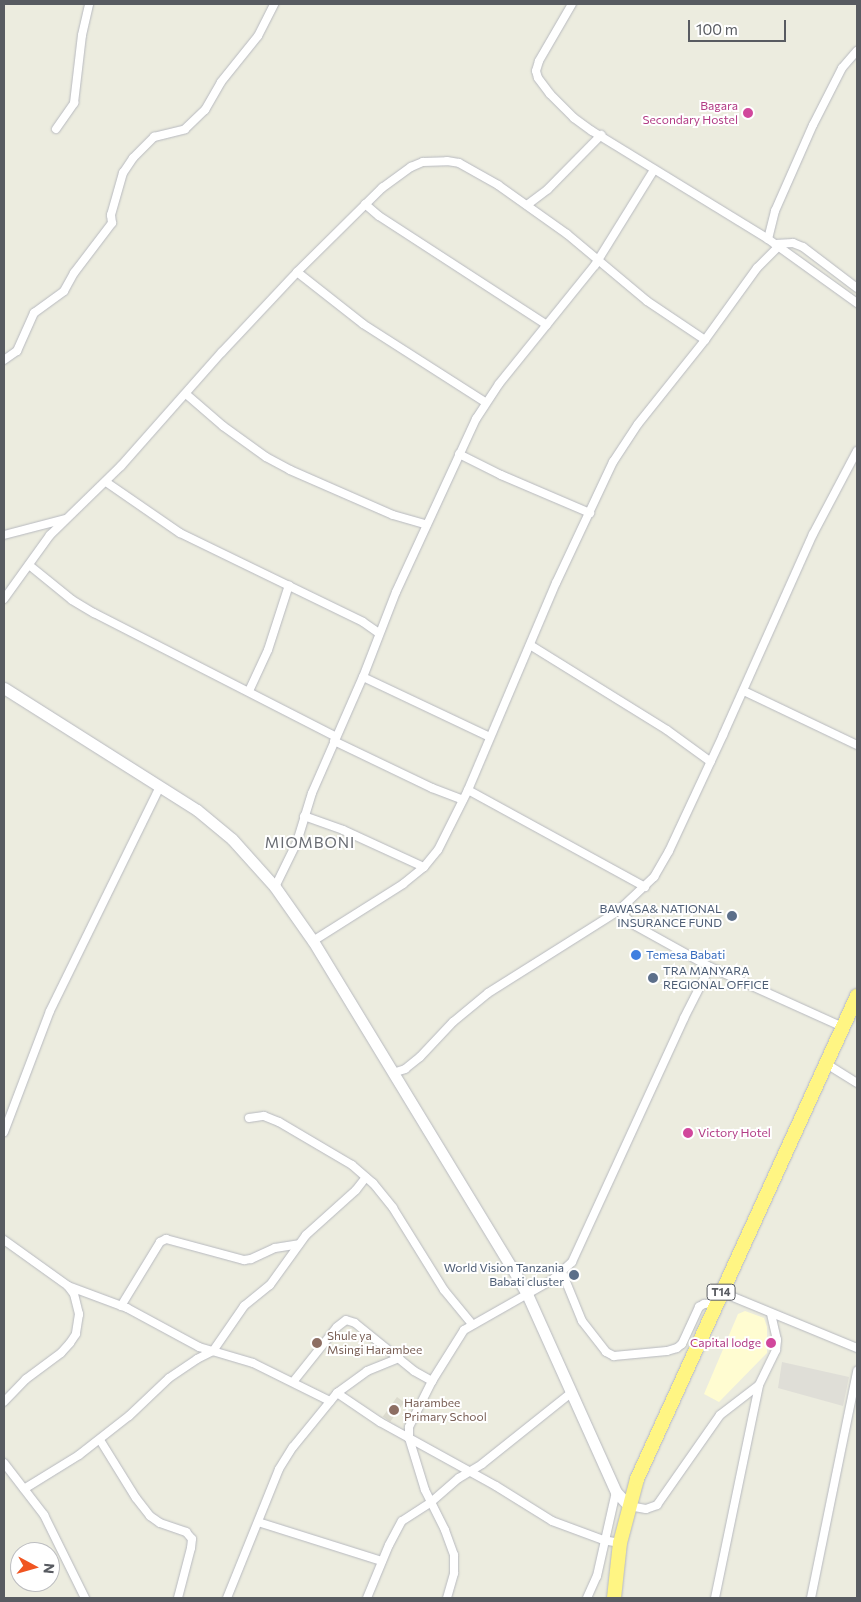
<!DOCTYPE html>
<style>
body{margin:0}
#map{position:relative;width:861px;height:1602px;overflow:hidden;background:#ececdf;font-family:Commissioner,sans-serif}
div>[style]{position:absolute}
.commercial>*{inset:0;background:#fffcd1}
.industrial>*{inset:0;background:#dfded7}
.education>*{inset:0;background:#dcdbce;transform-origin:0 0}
.roads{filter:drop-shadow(0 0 1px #b7b9bf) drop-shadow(0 0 1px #b7b9bf)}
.street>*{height:8px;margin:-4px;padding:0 4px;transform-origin:4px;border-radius:4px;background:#fff}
.secondary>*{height:11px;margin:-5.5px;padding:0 5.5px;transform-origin:5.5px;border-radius:5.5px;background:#fff}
.highway>*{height:14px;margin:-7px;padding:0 7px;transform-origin:7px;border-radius:7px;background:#fff583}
.dots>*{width:14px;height:14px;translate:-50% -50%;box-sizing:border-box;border:2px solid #fff;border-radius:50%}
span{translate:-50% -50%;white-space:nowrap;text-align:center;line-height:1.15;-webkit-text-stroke:4px #fff;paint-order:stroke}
.shield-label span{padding:1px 4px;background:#fff;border:1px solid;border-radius:4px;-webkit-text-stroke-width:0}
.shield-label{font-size:11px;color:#585b61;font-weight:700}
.hotel-label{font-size:12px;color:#b23c85}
.right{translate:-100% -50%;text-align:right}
.left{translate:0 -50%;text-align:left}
.service-label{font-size:12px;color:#4e5e75}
.shop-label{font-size:12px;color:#366cbe}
.education-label{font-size:12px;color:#785e54}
.quarter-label{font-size:15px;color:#696c73;letter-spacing:1px}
.frame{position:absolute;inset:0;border:5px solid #585b61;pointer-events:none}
.north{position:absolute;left:10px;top:1542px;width:50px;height:50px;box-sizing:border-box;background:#fff;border:1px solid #bcbdc0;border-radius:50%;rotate:96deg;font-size:14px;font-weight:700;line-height:20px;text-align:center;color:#585b61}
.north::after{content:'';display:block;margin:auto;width:18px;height:22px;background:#f05521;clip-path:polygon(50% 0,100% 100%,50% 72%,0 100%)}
.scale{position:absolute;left:688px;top:20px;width:98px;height:22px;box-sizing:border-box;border:2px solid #585b61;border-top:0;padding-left:6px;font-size:15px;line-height:18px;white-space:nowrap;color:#585b61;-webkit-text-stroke:4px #fff;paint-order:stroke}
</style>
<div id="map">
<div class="commercial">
<div style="clip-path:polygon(745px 1311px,764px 1318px,767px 1327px,767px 1353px,719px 1402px,704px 1394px,738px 1314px)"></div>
</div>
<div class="industrial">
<div style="clip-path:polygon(782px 1362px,849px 1377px,843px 1406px,778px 1388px)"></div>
</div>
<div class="education">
<div style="left:397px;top:1397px;width:9px;height:24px;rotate:36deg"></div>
</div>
<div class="roads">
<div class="street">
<div style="left:572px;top:4px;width:66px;rotate:120.1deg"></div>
<div style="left:539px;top:61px;width:10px;rotate:107deg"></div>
<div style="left:536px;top:71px;width:7px;rotate:74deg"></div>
<div style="left:538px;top:78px;width:20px;rotate:53deg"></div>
<div style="left:550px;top:94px;width:34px;rotate:45deg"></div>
<div style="left:574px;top:118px;width:22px;rotate:36deg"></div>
<div style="left:592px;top:131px;width:206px;rotate:31.5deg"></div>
<div style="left:768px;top:239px;width:110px;rotate:35.7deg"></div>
<div style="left:56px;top:129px;width:32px;rotate:-55deg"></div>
<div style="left:74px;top:103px;width:68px;rotate:-83.3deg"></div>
<div style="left:82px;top:35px;width:32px;rotate:-77deg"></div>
<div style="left:365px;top:204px;width:18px;rotate:41deg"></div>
<div style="left:379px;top:216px;width:200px;rotate:33deg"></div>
<div style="left:527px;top:205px;width:26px;rotate:-37deg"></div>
<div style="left:548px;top:189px;width:76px;rotate:-45.5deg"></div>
<div style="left:768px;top:239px;width:29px;rotate:-76deg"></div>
<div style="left:775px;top:211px;width:94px;rotate:-66.2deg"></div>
<div style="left:813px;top:125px;width:64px;rotate:-63deg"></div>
<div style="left:842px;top:68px;width:23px;rotate:-49deg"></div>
<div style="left:775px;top:244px;width:18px;rotate:-3deg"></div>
<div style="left:793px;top:243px;width:11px;rotate:22deg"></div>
<div style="left:803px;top:247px;width:68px;rotate:37.2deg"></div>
<div style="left:297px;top:272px;width:84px;rotate:38.2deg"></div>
<div style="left:363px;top:324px;width:145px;rotate:32.6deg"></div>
<div style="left:4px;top:360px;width:16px;rotate:-35deg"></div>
<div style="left:17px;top:351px;width:42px;rotate:-65.9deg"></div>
<div style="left:34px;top:313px;width:37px;rotate:-36deg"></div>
<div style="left:64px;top:291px;width:21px;rotate:-61deg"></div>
<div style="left:74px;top:273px;width:63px;rotate:-52.8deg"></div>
<div style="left:112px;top:223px;width:8px;rotate:-97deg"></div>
<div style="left:111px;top:215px;width:44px;rotate:-74.1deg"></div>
<div style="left:123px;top:173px;width:18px;rotate:-56deg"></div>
<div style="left:133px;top:158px;width:30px;rotate:-45deg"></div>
<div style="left:154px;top:137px;width:32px;rotate:-14deg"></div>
<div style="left:185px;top:129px;width:28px;rotate:-44deg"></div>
<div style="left:205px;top:110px;width:32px;rotate:-60deg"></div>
<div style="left:221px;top:82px;width:59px;rotate:-51.2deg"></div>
<div style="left:258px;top:36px;width:36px;rotate:-63deg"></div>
<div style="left:186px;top:394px;width:49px;rotate:40.9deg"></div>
<div style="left:223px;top:426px;width:53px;rotate:35.8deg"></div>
<div style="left:266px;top:457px;width:27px;rotate:28deg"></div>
<div style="left:290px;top:470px;width:112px;rotate:23.6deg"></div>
<div style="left:393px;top:515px;width:35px;rotate:16deg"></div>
<div style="left:459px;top:454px;width:47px;rotate:26.6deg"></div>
<div style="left:501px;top:475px;width:97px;rotate:23.1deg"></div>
<div style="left:106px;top:482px;width:90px;rotate:34.6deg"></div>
<div style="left:180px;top:533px;width:203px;rotate:25.9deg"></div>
<div style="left:363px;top:622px;width:19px;rotate:35deg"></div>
<div style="left:4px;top:535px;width:63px;rotate:-14.7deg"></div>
<div style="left:29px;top:565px;width:55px;rotate:39.1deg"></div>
<div style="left:72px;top:600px;width:26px;rotate:31deg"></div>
<div style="left:94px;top:613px;width:272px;rotate:27.1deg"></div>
<div style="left:4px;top:599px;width:79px;rotate:-54.3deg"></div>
<div style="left:50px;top:535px;width:99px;rotate:-44.2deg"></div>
<div style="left:121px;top:466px;width:152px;rotate:-48.5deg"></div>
<div style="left:222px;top:352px;width:110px;rotate:-46.8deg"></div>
<div style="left:297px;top:272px;width:120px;rotate:-44.7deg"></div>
<div style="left:382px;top:188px;width:36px;rotate:-36deg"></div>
<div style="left:411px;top:167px;width:13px;rotate:-23deg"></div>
<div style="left:423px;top:162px;width:24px;rotate:-2deg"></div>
<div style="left:447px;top:161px;width:12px;rotate:9deg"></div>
<div style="left:459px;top:163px;width:45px;rotate:29.4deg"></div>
<div style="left:498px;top:185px;width:85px;rotate:35.4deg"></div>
<div style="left:567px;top:234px;width:104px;rotate:39.9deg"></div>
<div style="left:647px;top:301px;width:70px;rotate:33.9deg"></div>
<div style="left:530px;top:645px;width:161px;rotate:31.8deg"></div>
<div style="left:667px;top:730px;width:54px;rotate:36deg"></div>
<div style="left:363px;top:677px;width:140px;rotate:25.3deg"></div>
<div style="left:249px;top:691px;width:45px;rotate:-65.1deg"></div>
<div style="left:268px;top:650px;width:68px;rotate:-72.1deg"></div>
<div style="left:744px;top:691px;width:125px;rotate:25.5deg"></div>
<div style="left:334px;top:741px;width:109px;rotate:25.6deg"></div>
<div style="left:432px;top:788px;width:33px;rotate:21deg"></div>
<div style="left:468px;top:790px;width:202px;rotate:28.7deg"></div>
<div style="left:304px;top:816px;width:41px;rotate:19.7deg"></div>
<div style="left:343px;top:830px;width:89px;rotate:24.6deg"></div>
<div style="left:275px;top:887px;width:50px;rotate:-63.9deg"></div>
<div style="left:297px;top:842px;width:51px;rotate:-73deg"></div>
<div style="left:312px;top:793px;width:127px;rotate:-66.3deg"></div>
<div style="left:363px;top:677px;width:91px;rotate:-68.8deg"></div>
<div style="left:396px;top:592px;width:191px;rotate:-65.2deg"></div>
<div style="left:476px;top:419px;width:42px;rotate:-56.7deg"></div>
<div style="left:499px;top:384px;width:153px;rotate:-51.1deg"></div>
<div style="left:595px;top:265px;width:112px;rotate:-58.2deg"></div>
<div style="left:618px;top:911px;width:23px;rotate:40deg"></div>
<div style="left:636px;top:926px;width:85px;rotate:29deg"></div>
<div style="left:710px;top:967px;width:146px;rotate:24.3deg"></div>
<div style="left:313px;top:941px;width:107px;rotate:-32.3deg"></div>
<div style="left:403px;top:884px;width:27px;rotate:-39deg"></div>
<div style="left:424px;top:867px;width:22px;rotate:-51deg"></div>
<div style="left:438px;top:850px;width:67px;rotate:-63.4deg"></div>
<div style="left:468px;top:790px;width:225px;rotate:-67deg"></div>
<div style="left:556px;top:583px;width:134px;rotate:-64.8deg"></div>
<div style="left:613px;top:462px;width:45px;rotate:-56.7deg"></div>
<div style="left:638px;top:424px;width:107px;rotate:-51.4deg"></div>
<div style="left:705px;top:340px;width:89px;rotate:-54.2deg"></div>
<div style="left:757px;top:268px;width:30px;rotate:-45deg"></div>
<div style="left:825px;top:1063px;width:38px;rotate:32deg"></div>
<div style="left:393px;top:1073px;width:13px;rotate:-18deg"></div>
<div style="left:405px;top:1069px;width:19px;rotate:-39deg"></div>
<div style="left:420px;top:1057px;width:48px;rotate:-46.7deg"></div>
<div style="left:453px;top:1022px;width:45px;rotate:-39.6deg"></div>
<div style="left:488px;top:993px;width:154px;rotate:-32.2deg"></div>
<div style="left:618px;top:911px;width:50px;rotate:-43.4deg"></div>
<div style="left:654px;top:877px;width:30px;rotate:-60deg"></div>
<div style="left:669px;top:851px;width:128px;rotate:-65deg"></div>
<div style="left:723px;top:735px;width:220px;rotate:-65.9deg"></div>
<div style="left:813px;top:534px;width:94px;rotate:-62.1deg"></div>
<div style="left:249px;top:1118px;width:15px;rotate:-8deg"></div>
<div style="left:264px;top:1116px;width:16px;rotate:22deg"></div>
<div style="left:279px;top:1122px;width:85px;rotate:30.5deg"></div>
<div style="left:352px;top:1165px;width:28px;rotate:41deg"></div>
<div style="left:373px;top:1183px;width:32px;rotate:51deg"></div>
<div style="left:393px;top:1208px;width:97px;rotate:58.1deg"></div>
<div style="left:444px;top:1290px;width:44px;rotate:50.5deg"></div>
<div style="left:4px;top:1132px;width:129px;rotate:-69.2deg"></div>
<div style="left:50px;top:1011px;width:250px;rotate:-63.9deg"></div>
<div style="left:4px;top:1240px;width:79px;rotate:35.7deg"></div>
<div style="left:68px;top:1286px;width:10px;rotate:53deg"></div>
<div style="left:74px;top:1294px;width:21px;rotate:76deg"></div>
<div style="left:79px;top:1314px;width:20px;rotate:99deg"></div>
<div style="left:76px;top:1334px;width:11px;rotate:124deg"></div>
<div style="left:70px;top:1343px;width:13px;rotate:132deg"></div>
<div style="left:61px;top:1353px;width:44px;rotate:143.4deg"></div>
<div style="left:26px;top:1379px;width:32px;rotate:134deg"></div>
<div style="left:562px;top:1272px;width:53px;rotate:67.8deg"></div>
<div style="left:582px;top:1321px;width:39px;rotate:52deg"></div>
<div style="left:606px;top:1352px;width:9px;rotate:27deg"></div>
<div style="left:614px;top:1356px;width:53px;rotate:-5.4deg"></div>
<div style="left:667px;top:1351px;width:10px;rotate:-17deg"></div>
<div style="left:677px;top:1348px;width:6px;rotate:-39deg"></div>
<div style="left:682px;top:1344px;width:41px;rotate:-65.3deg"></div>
<div style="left:699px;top:1307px;width:6px;rotate:-31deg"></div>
<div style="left:704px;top:1304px;width:12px;rotate:-5deg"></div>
<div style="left:68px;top:1286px;width:63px;rotate:20.4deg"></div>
<div style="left:127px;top:1308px;width:82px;rotate:28.4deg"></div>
<div style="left:199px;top:1347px;width:56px;rotate:16.5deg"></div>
<div style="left:253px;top:1363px;width:86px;rotate:26.3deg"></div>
<div style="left:721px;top:1292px;width:147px;rotate:22.4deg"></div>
<div style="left:121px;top:1306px;width:75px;rotate:-58.6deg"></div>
<div style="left:160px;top:1242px;width:7px;rotate:-27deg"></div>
<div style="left:166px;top:1239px;width:81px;rotate:15.1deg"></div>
<div style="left:244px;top:1260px;width:7px;rotate:-8deg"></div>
<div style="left:251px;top:1259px;width:26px;rotate:-25deg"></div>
<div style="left:275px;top:1248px;width:24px;rotate:-9deg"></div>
<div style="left:293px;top:1382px;width:70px;rotate:-51.3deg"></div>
<div style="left:337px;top:1327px;width:11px;rotate:-38deg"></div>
<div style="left:346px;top:1320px;width:9px;rotate:18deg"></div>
<div style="left:355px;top:1323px;width:76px;rotate:39.1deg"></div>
<div style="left:414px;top:1371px;width:21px;rotate:29deg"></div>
<div style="left:337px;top:1393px;width:52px;rotate:34deg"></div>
<div style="left:380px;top:1422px;width:132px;rotate:28.9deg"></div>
<div style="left:496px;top:1486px;width:66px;rotate:32deg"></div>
<div style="left:552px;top:1521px;width:54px;rotate:20.4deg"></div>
<div style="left:603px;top:1540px;width:17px;rotate:10deg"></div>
<div style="left:100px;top:1440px;width:68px;rotate:58.2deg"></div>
<div style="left:136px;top:1498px;width:23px;rotate:52deg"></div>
<div style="left:150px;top:1516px;width:12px;rotate:35deg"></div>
<div style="left:160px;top:1523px;width:28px;rotate:19deg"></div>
<div style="left:186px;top:1532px;width:9px;rotate:49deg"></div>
<div style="left:192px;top:1539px;width:9px;rotate:96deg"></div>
<div style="left:191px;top:1548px;width:52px;rotate:104.6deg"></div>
<div style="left:4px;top:1463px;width:66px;rotate:52.4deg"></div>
<div style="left:44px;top:1515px;width:93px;rotate:63.7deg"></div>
<div style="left:24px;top:1489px;width:65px;rotate:-31.7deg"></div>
<div style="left:79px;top:1455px;width:63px;rotate:-38deg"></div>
<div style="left:129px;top:1416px;width:55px;rotate:-43.5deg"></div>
<div style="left:169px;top:1378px;width:34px;rotate:-34deg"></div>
<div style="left:197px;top:1359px;width:18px;rotate:-27deg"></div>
<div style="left:213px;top:1351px;width:55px;rotate:-55.4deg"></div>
<div style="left:244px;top:1306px;width:33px;rotate:-39deg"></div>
<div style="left:270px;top:1285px;width:62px;rotate:-54.2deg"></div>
<div style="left:306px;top:1235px;width:67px;rotate:-42deg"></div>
<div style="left:356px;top:1190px;width:16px;rotate:-52deg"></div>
<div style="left:629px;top:1506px;width:17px;rotate:10deg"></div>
<div style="left:646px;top:1509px;width:12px;rotate:-20deg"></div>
<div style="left:657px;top:1505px;width:110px;rotate:-55deg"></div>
<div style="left:720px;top:1415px;width:49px;rotate:-37.6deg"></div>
<div style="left:258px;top:1522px;width:130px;rotate:17.5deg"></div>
<div style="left:227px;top:1598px;width:139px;rotate:-68deg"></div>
<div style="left:279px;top:1469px;width:26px;rotate:-58deg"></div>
<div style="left:293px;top:1447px;width:70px;rotate:-50.8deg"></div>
<div style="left:337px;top:1393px;width:37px;rotate:-36deg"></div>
<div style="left:367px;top:1371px;width:35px;rotate:-22deg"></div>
<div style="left:367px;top:1598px;width:57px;rotate:-67.5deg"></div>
<div style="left:389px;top:1545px;width:27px;rotate:-62deg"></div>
<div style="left:402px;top:1521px;width:33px;rotate:-33deg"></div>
<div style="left:430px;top:1503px;width:38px;rotate:-41deg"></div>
<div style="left:459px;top:1478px;width:27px;rotate:-31deg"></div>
<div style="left:482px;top:1464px;width:114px;rotate:-38.6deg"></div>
<div style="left:447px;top:1598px;width:26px;rotate:-74deg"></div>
<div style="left:454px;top:1573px;width:18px;rotate:-90deg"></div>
<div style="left:454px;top:1555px;width:27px;rotate:-110deg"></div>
<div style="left:445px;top:1530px;width:45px;rotate:-116.6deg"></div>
<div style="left:425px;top:1490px;width:54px;rotate:-107.1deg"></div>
<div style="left:409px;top:1438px;width:11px;rotate:-90deg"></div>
<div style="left:409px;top:1427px;width:51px;rotate:-63.4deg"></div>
<div style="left:432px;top:1381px;width:60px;rotate:-57.9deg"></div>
<div style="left:464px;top:1330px;width:101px;rotate:-29.6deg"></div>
<div style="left:552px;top:1280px;width:27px;rotate:-42deg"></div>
<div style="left:572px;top:1262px;width:268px;rotate:-65.3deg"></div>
<div style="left:684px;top:1018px;width:57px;rotate:-63deg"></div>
<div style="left:587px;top:1598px;width:24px;rotate:-66deg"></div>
<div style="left:597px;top:1576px;width:86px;rotate:-77.3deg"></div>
<div style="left:715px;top:1598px;width:217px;rotate:-78.3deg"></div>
<div style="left:759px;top:1385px;width:39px;rotate:-64deg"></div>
<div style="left:776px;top:1350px;width:10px;rotate:-84deg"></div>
<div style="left:777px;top:1340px;width:27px;rotate:-103deg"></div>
<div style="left:811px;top:1598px;width:232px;rotate:-78.5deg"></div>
</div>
<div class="secondary">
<div style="left:4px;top:688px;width:228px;rotate:32.3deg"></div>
<div style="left:197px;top:810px;width:45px;rotate:39.6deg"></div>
<div style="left:232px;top:839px;width:64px;rotate:48.1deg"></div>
<div style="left:275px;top:887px;width:66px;rotate:54.9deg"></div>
<div style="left:313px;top:941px;width:383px;rotate:58.7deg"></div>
<div style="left:512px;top:1268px;width:30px;rotate:60deg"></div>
<div style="left:527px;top:1294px;width:217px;rotate:65.8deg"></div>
<div style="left:616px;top:1492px;width:19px;rotate:47deg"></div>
</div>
<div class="highway">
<div style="left:614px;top:1598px;width:55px;rotate:-83.8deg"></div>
<div style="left:620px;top:1543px;width:66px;rotate:-75.1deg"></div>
<div style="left:637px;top:1479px;width:531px;rotate:-65.51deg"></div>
</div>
</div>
<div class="dots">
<div style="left:748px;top:113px;background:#d1479c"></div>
<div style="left:732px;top:916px;background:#5c6f8a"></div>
<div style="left:636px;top:955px;background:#3f7fe0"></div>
<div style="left:653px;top:978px;background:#5c6f8a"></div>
<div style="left:688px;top:1133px;background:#d1479c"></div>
<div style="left:574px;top:1275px;background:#5c6f8a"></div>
<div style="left:317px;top:1343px;background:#8d6e63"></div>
<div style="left:771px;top:1343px;background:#d1479c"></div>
<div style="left:394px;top:1410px;background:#8d6e63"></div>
</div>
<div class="shield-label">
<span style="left:721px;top:1292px">T14</span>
</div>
<div class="hotel-label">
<span class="right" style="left:738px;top:113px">Bagara<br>Secondary Hostel</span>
<span class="left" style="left:698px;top:1133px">Victory Hotel</span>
<span class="right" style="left:761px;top:1343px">Capital lodge</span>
</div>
<div class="service-label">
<span class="right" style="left:722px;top:916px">BAWASA&amp; NATIONAL<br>INSURANCE FUND</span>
<span class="left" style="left:663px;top:978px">TRA MANYARA<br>REGIONAL OFFICE</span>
<span class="right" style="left:564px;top:1275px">World Vision Tanzania<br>Babati cluster</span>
</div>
<div class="shop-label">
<span class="left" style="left:646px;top:955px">Temesa Babati</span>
</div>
<div class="education-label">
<span class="left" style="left:327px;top:1343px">Shule ya<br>Msingi Harambee</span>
<span class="left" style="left:404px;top:1410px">Harambee<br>Primary School</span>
</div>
<div class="quarter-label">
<span style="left:310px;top:843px">MIOMBONI</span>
</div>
<div class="frame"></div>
<div class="north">N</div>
<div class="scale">100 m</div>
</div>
